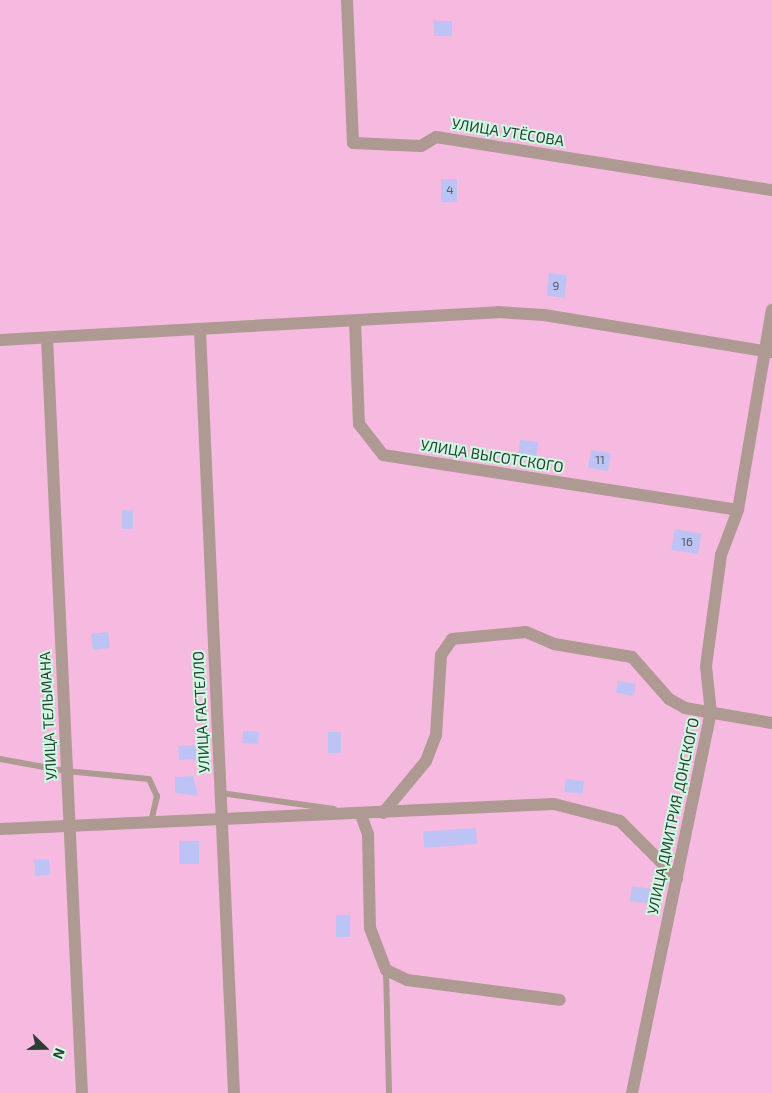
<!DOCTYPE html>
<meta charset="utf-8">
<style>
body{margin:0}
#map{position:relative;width:772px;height:1093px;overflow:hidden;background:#c1efd5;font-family:"Exo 2",sans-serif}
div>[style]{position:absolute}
.green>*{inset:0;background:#f6b9e0;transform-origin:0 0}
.building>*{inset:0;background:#bec3f5;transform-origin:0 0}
.lane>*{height:6px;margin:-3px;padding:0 3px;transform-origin:3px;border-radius:3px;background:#ae9a92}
.street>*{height:12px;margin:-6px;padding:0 6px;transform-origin:6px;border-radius:6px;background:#ae9a92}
span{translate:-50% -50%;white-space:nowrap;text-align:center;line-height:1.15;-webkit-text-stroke:4px #cefce2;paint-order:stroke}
.number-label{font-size:12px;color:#505f64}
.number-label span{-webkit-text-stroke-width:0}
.street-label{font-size:15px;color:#2b3e34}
.north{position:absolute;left:20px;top:1023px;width:50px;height:50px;-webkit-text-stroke:4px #cefce2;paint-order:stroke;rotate:112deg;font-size:14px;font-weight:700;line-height:20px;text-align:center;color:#2b3e34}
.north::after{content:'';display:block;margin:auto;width:18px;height:22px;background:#2b3e34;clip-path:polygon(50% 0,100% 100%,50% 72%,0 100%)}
</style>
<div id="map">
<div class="green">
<div style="left:0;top:0;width:772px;height:1093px"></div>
</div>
<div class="building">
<div style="left:434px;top:21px;width:18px;height:15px"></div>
<div style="left:441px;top:179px;width:16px;height:23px"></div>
<div style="left:549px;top:273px;width:18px;height:23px;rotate:6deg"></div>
<div style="left:520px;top:440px;width:18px;height:17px;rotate:6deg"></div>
<div style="left:591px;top:450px;width:20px;height:18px;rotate:9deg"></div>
<div style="left:122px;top:510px;width:11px;height:19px"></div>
<div style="left:675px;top:529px;width:27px;height:21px;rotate:10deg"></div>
<div style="left:108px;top:632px;width:16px;height:17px;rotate:83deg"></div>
<div style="left:618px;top:681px;width:18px;height:12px;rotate:9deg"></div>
<div style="left:243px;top:731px;width:16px;height:12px;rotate:4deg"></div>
<div style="left:328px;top:732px;width:13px;height:21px"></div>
<div style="left:196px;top:745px;width:14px;height:18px;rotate:86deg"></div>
<div style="clip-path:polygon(193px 776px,198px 796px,175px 793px,175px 777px)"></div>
<div style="left:566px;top:779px;width:18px;height:13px;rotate:6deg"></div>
<div style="left:476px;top:828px;width:16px;height:53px;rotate:86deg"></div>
<div style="left:179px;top:841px;width:20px;height:23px"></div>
<div style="left:49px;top:859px;width:16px;height:15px;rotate:86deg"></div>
<div style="left:632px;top:886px;width:19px;height:15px;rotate:9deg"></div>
<div style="left:336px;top:915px;width:14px;height:22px"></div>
</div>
<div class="lane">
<div style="left:0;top:759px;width:67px;rotate:10.3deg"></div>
<div style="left:66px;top:771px;width:83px;rotate:5.5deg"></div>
<div style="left:149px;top:779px;width:19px;rotate:65deg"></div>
<div style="left:157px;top:796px;width:27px;rotate:103deg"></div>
<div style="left:221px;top:793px;width:114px;rotate:8.1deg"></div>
<div style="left:386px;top:970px;width:123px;rotate:88.6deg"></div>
</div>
<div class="street">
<div style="left:347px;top:0;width:143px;rotate:87.6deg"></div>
<div style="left:353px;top:143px;width:68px;rotate:2.5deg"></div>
<div style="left:421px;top:146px;width:17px;rotate:-31deg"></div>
<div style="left:436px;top:137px;width:340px;rotate:9deg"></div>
<div style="left:355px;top:321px;width:103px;rotate:87.8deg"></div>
<div style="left:359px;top:424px;width:39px;rotate:52deg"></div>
<div style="left:383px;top:455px;width:359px;rotate:8.8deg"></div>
<div style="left:200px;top:330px;width:764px;rotate:87.45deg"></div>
<div style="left:47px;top:338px;width:756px;rotate:87.35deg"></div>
<div style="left:0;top:340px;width:499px;rotate:-3.2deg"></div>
<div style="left:498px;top:312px;width:46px;rotate:3.7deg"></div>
<div style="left:544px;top:315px;width:230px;rotate:9.3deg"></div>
<div style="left:383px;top:813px;width:67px;rotate:-50.4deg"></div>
<div style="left:426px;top:761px;width:28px;rotate:-69deg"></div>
<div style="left:436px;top:735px;width:80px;rotate:-86.4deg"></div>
<div style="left:441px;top:655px;width:19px;rotate:-55deg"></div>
<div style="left:452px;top:639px;width:74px;rotate:-5.4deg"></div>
<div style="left:526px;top:632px;width:30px;rotate:23deg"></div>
<div style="left:554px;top:644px;width:79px;rotate:9.5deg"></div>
<div style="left:632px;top:657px;width:56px;rotate:48.6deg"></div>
<div style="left:669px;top:699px;width:18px;rotate:29deg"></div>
<div style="left:685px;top:708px;width:88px;rotate:9.8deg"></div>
<div style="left:361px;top:815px;width:20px;rotate:70deg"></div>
<div style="left:368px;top:834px;width:94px;rotate:88.8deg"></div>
<div style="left:370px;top:928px;width:45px;rotate:69.1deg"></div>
<div style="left:386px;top:970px;width:23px;rotate:25deg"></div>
<div style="left:407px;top:980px;width:154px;rotate:7.4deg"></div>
<div style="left:0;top:829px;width:555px;rotate:-2.58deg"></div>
<div style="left:554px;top:804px;width:68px;rotate:14.4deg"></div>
<div style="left:620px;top:821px;width:81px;rotate:45deg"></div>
<div style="left:632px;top:1093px;width:388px;rotate:-78.3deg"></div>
<div style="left:711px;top:713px;width:47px;rotate:-96.1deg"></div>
<div style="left:706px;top:666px;width:112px;rotate:-82.3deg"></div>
<div style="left:721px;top:555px;width:48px;rotate:-69.3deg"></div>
<div style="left:738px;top:510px;width:203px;rotate:-80.4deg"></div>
</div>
<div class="number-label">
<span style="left:450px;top:190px">4</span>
<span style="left:556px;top:286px">9</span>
<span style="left:600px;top:460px">11</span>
<span style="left:687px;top:542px">16</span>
</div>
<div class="street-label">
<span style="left:508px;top:132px;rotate:9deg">УЛИЦА УТЁСОВА</span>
<span style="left:492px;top:456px;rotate:9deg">УЛИЦА ВЫСОТСКОГО</span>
<span style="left:201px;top:712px;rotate:-93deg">УЛИЦА ГАСТЕЛЛО</span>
<span style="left:48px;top:716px;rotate:-93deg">УЛИЦА ТЕЛЬМАНА</span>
<span style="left:673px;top:816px;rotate:-78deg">УЛИЦА ДМИТРИЯ ДОНСКОГО</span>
</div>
<div class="north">N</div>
</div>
